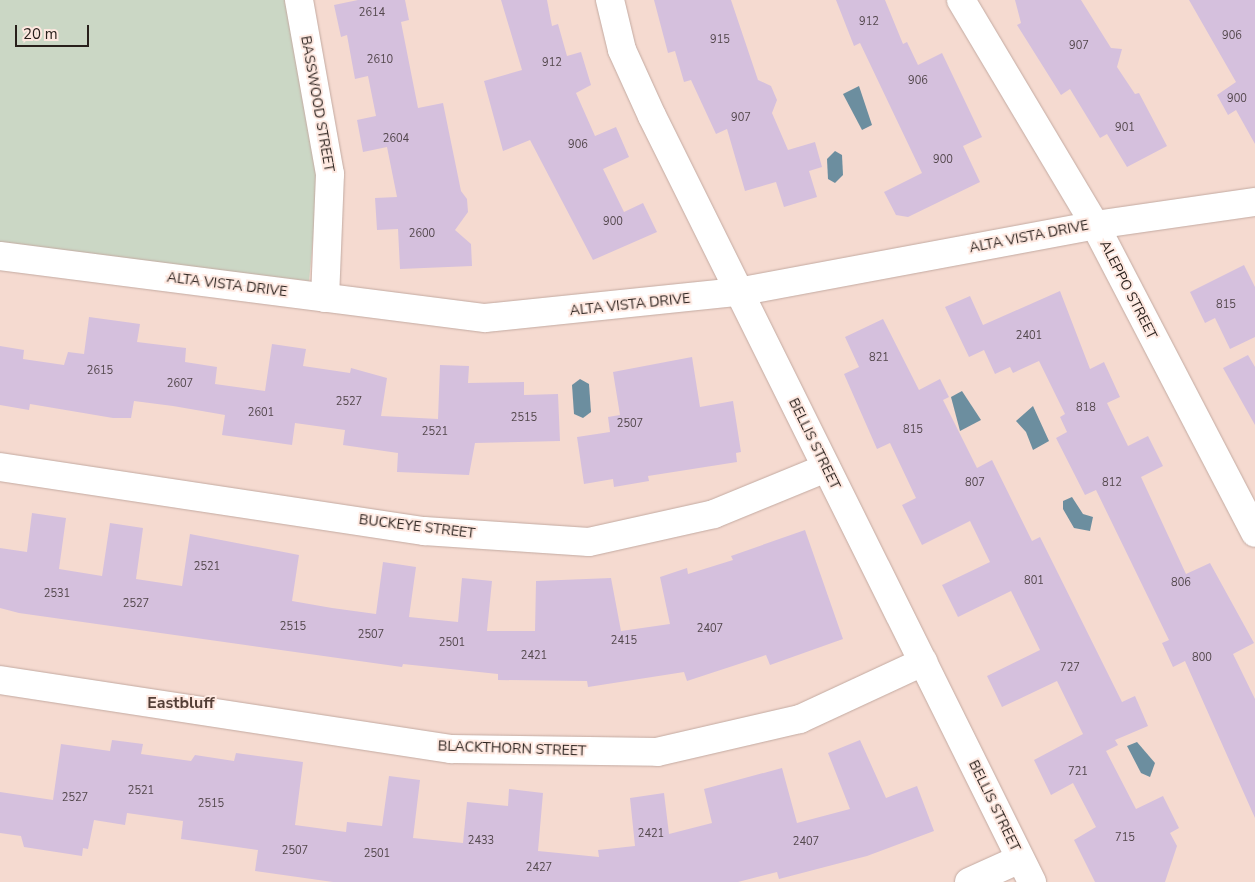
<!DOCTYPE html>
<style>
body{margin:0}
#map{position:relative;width:1255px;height:882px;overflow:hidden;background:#f5dad0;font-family:"Nunito Sans",sans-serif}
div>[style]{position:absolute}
.green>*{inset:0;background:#cbd7c5}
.water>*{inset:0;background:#6c8e9f}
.building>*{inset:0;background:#d5c0dd}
.roads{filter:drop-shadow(0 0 1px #c3aaa1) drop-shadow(0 0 1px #c3aaa1)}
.minor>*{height:28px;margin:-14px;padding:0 14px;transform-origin:14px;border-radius:14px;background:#fff}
span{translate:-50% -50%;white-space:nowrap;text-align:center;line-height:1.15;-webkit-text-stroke:4px #fee8e0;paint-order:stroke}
.number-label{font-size:11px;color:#53474c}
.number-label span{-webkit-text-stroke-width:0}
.street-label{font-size:14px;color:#281f1b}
.quarter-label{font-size:16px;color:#533e36;font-weight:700}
.scale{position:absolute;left:15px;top:25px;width:74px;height:22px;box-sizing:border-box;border:2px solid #281f1b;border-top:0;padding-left:6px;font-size:15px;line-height:18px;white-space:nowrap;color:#281f1b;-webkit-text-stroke:4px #fee8e0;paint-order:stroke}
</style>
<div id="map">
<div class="green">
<div style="clip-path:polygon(0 0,285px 0,319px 176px,309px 281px,0 245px)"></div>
</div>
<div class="water">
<div style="clip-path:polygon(859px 86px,872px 125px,862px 130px,843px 94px)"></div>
<div style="clip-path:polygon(835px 151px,842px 155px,843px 175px,835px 183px,828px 179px,827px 159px)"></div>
<div style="clip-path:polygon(580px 379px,589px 384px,591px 412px,583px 418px,574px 414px,572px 385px)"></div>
<div style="clip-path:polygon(962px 391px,981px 420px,960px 431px,951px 397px)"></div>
<div style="clip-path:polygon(1033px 406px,1049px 441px,1033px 450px,1026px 432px,1016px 421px)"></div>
<div style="clip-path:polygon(1072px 497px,1083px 514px,1093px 517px,1090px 531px,1074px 528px,1063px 509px,1063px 501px)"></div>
<div style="clip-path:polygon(1137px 742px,1155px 763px,1150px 777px,1141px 773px,1127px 746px)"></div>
</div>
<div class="building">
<div style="clip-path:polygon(358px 0,405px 0,409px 20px,401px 22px,418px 108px,443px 103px,461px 191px,467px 199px,468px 212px,455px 230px,471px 244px,472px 266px,400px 269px,398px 229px,377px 230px,375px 198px,397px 197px,387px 147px,363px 152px,357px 120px,376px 116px,368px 76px,355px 79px,347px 35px,341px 37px,334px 5px)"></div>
<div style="clip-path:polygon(501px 0,547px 0,552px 26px,558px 24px,567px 56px,581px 52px,591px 85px,576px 93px,595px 136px,616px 127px,629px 157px,603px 169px,624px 212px,643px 203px,657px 232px,593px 260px,530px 140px,503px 151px,484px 81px,522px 70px)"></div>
<div style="clip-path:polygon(654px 0,731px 0,758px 80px,771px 86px,777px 100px,772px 113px,788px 150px,815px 142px,822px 167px,809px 171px,817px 197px,784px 207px,776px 182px,745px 191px,727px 129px,716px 134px,691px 80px,684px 82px,675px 51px,668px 53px)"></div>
<div style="clip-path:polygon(836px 0,885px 0,903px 44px,907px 42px,918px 65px,942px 53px,982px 137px,963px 146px,980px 182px,908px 217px,896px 215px,884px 192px,922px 173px,860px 43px,854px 46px)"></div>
<div style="clip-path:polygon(1015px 0,1081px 0,1111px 48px,1122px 49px,1117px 67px,1135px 94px,1139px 93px,1167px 146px,1127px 167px,1107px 134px,1100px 138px,1070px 89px,1061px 95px,1017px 25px,1021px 23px)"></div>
<div style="clip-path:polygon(1189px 0,1255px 0,1255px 144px,1236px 110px,1228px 115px,1217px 95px,1236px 82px)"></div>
<div style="clip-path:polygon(1244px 265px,1255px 287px,1255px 337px,1230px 349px,1215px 318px,1205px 323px,1190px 292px)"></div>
<div style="clip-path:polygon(1060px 291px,1090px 369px,1104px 362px,1120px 397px,1107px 403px,1128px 446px,1148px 436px,1163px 466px,1141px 477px,1186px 574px,1210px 563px,1254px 643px,1233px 654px,1255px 699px,1255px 818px,1185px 661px,1173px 667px,1162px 643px,1169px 640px,1096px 490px,1085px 495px,1056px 438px,1067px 432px,1060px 417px,1065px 414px,1039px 361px,1013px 373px,1010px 367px,995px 374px,984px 350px,969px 357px,945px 307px,970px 296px,983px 325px)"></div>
<div style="clip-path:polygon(89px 317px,140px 324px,137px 342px,186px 348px,185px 362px,217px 367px,215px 384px,265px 391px,272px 344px,306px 349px,303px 366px,350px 373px,351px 368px,387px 378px,381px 416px,438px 419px,440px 365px,469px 366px,468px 383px,524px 382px,524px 395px,558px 394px,560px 441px,475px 443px,469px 475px,397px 472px,398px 453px,343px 445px,345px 430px,295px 423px,292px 445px,222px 435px,225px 415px,173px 406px,134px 401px,131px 418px,113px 418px,30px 404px,29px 410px,0 405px,0 346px,24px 350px,23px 359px,64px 365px,68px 352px,84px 354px)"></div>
<div style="clip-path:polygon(883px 319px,919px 390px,940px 379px,949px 397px,943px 400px,977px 468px,992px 460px,1032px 541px,1040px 537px,1122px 702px,1135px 696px,1148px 726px,1115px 740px,1118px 745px,1106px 751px,1136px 809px,1163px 796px,1179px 828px,1170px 833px,1177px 846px,1165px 882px,1095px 882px,1074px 840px,1096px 827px,1073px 783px,1051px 795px,1034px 760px,1083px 734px,1057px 681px,1002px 707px,987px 676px,1040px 650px,1011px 591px,958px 617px,942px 585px,990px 562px,970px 521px,922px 545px,902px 505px,916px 498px,890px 443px,877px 449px,844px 374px,859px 367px,845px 337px)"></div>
<div style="clip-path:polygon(1248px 355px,1255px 367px,1255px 425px,1223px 368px)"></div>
<div style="clip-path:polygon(692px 357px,700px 407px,733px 401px,741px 452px,736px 453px,737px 462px,648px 476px,649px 481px,614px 487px,613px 479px,584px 484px,577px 437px,610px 432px,608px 417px,620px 415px,613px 372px)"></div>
<div style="clip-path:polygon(32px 513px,66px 518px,59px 569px,102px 576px,110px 523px,143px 528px,136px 579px,182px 586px,190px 534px,299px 555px,292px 601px,332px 608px,376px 614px,383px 562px,416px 567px,409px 617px,458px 622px,462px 578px,492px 581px,487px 631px,535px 631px,536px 581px,611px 578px,621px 631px,670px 624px,660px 577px,687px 568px,688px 574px,733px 560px,731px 556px,805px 530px,843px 639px,770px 665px,766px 655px,687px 681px,684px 672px,588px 687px,587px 681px,498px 680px,498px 674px,403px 664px,402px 667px,19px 613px,0 608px,0 548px,27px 552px)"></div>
<div style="clip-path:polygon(112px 740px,143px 744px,141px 754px,191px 761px,195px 755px,234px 761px,236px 753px,303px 762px,295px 825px,346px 832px,347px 822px,382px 826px,389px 776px,420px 780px,413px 838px,463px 843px,467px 802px,508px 806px,509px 789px,543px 793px,538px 851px,599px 857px,598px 850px,635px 846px,630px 798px,664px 793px,669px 834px,712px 823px,704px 789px,782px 768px,797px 823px,850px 809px,828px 753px,860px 740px,886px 798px,917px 786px,934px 831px,867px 856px,779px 879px,777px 872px,738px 882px,333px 882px,255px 871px,258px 850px,181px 839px,183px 821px,127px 813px,125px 825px,94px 820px,88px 849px,83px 848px,82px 856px,24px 847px,21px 836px,0 833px,0 792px,53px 800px,61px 744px,110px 751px)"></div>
</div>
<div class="roads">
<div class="minor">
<div style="left:299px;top:0;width:177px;rotate:79.9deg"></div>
<div style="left:330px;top:174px;width:124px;rotate:92.3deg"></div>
<div style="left:610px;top:0;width:51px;rotate:76.5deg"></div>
<div style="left:622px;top:50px;width:72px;rotate:65.6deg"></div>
<div style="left:652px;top:116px;width:855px;rotate:63.61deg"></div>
<div style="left:961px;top:0;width:262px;rotate:59.2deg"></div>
<div style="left:1095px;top:225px;width:347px;rotate:62.5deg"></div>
<div style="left:0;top:256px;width:489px;rotate:7.3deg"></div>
<div style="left:485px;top:318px;width:254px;rotate:-5.9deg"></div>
<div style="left:738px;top:292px;width:363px;rotate:-10.6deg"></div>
<div style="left:1095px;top:225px;width:162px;rotate:-8.2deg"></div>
<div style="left:0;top:467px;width:429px;rotate:8.6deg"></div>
<div style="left:424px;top:531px;width:165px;rotate:3.8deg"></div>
<div style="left:589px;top:542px;width:128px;rotate:-12.6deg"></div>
<div style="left:714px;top:514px;width:121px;rotate:-22.3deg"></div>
<div style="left:0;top:680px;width:456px;rotate:8.7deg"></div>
<div style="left:451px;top:749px;width:206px;rotate:0.8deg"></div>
<div style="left:657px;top:752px;width:147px;rotate:-13deg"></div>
<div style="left:800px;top:719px;width:136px;rotate:-24.9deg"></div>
<div style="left:969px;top:882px;width:56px;rotate:-24.3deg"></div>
</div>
</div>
<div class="number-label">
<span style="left:372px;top:13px">2614</span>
<span style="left:869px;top:22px">912</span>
<span style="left:1232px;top:36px">906</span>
<span style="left:720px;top:40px">915</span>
<span style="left:1079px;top:46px">907</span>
<span style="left:380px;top:60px">2610</span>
<span style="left:552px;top:63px">912</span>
<span style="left:918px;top:81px">906</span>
<span style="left:1237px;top:99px">900</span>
<span style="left:741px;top:118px">907</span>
<span style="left:1125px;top:128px">901</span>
<span style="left:396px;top:139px">2604</span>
<span style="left:578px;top:145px">906</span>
<span style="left:943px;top:160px">900</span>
<span style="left:613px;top:222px">900</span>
<span style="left:422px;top:234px">2600</span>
<span style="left:1226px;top:305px">815</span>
<span style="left:1029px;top:336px">2401</span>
<span style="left:879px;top:358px">821</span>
<span style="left:100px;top:371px">2615</span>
<span style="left:180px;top:384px">2607</span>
<span style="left:349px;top:402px">2527</span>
<span style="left:1086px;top:408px">818</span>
<span style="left:261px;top:413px">2601</span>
<span style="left:524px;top:418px">2515</span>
<span style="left:630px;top:424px">2507</span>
<span style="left:913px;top:430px">815</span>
<span style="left:435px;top:432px">2521</span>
<span style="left:975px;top:483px">807</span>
<span style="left:1112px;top:483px">812</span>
<span style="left:207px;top:567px">2521</span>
<span style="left:1034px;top:581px">801</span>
<span style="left:1181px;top:583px">806</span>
<span style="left:57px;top:594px">2531</span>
<span style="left:136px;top:604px">2527</span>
<span style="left:293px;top:627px">2515</span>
<span style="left:710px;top:629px">2407</span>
<span style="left:371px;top:635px">2507</span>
<span style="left:624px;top:641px">2415</span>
<span style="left:452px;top:643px">2501</span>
<span style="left:534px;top:656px">2421</span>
<span style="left:1202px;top:658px">800</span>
<span style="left:1070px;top:668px">727</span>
<span style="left:1078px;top:772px">721</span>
<span style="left:141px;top:791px">2521</span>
<span style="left:75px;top:798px">2527</span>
<span style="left:211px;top:804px">2515</span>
<span style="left:651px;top:834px">2421</span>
<span style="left:1125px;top:838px">715</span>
<span style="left:481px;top:841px">2433</span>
<span style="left:806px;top:842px">2407</span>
<span style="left:295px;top:851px">2507</span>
<span style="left:377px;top:854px">2501</span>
<span style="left:539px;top:868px">2427</span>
</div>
<div class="street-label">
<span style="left:317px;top:104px;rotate:80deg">BASSWOOD STREET</span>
<span style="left:1029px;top:237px;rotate:-11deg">ALTA VISTA DRIVE</span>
<span style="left:227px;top:285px;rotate:7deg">ALTA VISTA DRIVE</span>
<span style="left:1128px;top:290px;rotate:63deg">ALEPPO STREET</span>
<span style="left:630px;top:305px;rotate:-6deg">ALTA VISTA DRIVE</span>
<span style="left:814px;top:444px;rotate:64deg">BELLIS STREET</span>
<span style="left:417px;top:527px;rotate:7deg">BUCKEYE STREET</span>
<span style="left:512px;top:749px;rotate:2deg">BLACKTHORN STREET</span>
<span style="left:994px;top:806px;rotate:64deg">BELLIS STREET</span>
</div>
<div class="quarter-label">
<span style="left:181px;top:703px">Eastbluff</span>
</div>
<div class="scale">20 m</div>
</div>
